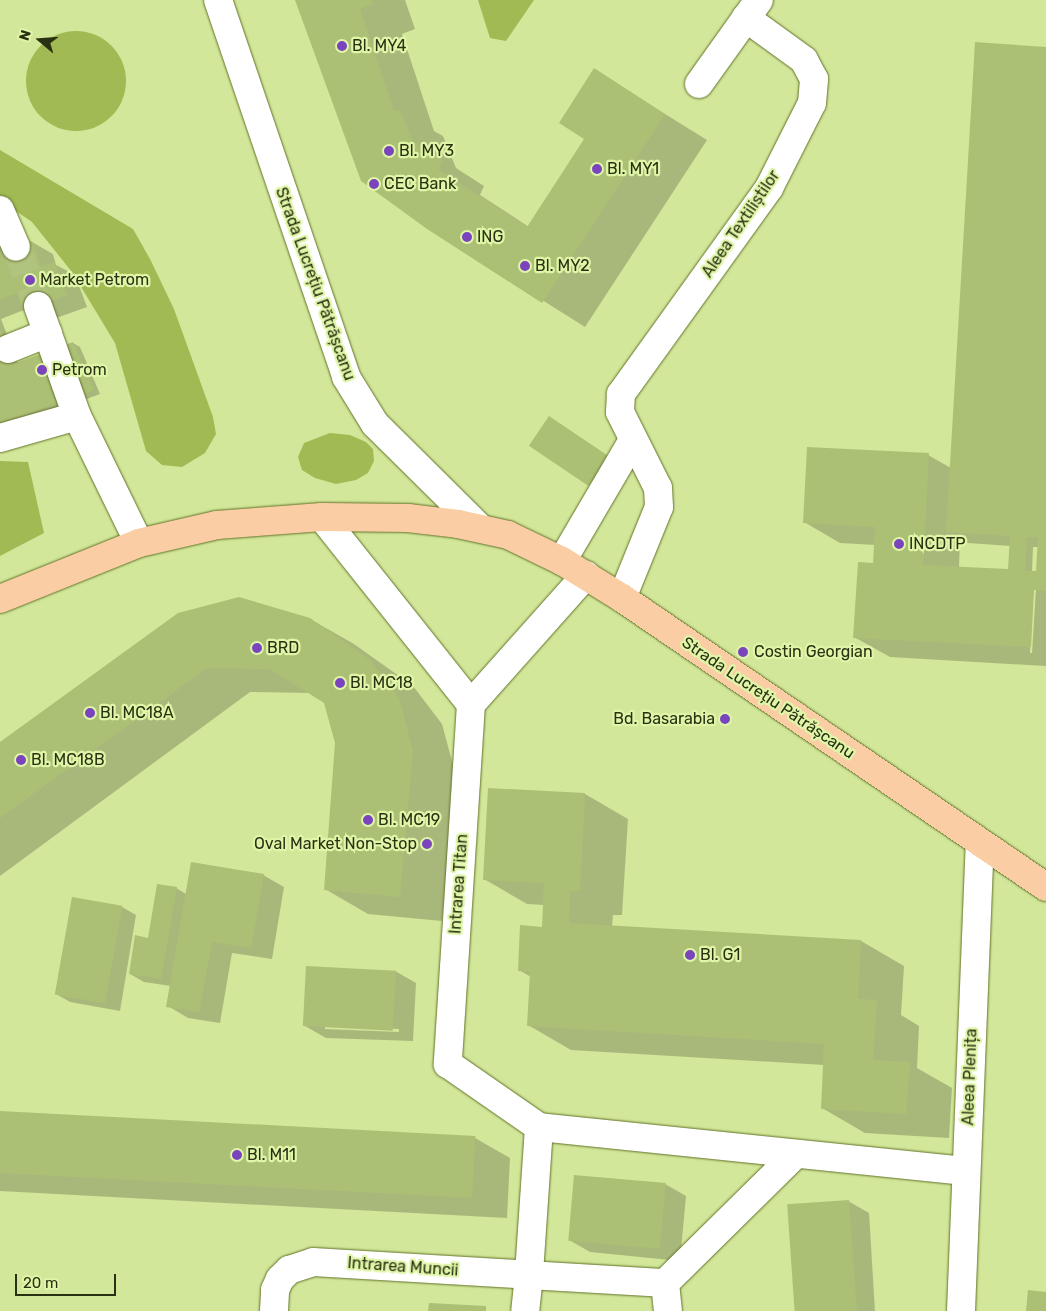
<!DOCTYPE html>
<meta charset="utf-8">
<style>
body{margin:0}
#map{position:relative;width:1046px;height:1311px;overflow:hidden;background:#d2e79a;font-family:Rubik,sans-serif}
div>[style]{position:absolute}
.green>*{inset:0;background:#a1ba53}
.round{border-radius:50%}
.shadow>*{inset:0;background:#0003}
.building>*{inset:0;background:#acc075;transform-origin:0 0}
.minor-tunnel>*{height:28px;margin-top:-14px;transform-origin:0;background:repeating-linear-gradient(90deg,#b0c37f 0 28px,transparent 0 42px)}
.roads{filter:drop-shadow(0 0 1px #627328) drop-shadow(0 0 1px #627328)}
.minor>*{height:28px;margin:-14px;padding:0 14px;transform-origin:14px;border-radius:14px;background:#fff}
.major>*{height:28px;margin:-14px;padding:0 14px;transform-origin:14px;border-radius:14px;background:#fbcda4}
.dots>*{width:14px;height:14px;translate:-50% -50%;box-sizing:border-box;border:2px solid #dff5a7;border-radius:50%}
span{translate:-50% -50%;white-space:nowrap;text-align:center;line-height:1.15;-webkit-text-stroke:4.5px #dff5a7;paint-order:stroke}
.poi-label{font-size:16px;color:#293112}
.left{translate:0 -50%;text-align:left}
.right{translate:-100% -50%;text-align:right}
.street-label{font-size:16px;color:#293112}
.north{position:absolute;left:15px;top:15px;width:50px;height:50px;-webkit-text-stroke:4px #dff5a7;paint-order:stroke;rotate:288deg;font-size:14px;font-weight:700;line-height:20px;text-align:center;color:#293112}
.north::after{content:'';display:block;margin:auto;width:18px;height:22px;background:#293112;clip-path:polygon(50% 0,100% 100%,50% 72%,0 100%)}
.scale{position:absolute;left:15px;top:1274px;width:101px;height:22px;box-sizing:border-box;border:2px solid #293112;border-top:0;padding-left:6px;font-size:15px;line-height:18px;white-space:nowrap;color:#293112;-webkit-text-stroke:4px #dff5a7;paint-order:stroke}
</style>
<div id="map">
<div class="green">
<div style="clip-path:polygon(478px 0,534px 0,506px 41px,490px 38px)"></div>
<div class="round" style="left:26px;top:31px;width:100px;height:100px"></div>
<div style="clip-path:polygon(0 150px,133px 229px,150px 259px,174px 309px,213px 417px,216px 434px,205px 453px,182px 467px,162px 465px,146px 451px,115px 343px,72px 272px,32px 222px,0 200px)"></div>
<div style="clip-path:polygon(330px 433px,350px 435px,366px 442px,373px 449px,374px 461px,368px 473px,356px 480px,336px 484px,315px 478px,302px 470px,298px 457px,304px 443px)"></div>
<div style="clip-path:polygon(0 461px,28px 462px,44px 533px,0 556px)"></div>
</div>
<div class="shadow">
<div style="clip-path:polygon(296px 0,405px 0,415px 29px,402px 34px,434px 131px,443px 136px,456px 168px,484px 186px,480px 195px,529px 227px,586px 138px,594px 70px,707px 140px,585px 327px,428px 228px)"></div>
<div style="clip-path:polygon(evenodd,1046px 48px,1046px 666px,890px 657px,854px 637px,875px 564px,876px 545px,840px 543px,804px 522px,928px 455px,951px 468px,1046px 48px,960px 539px,968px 543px,1011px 546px,1014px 571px,959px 568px,960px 539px,1046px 48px,1033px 547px,1038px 547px,1037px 572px,1032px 572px,1033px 547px,1046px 48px,1033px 589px,1036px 589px,1032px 653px,1030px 653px,1033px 589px)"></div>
<div style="clip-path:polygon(0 226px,15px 249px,32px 242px,53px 254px,56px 265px,75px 275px,87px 307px,45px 322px,24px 310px,1px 319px,18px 364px,73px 343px,80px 347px,100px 394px,0 431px)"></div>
<div style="clip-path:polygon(310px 619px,354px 644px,413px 686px,442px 724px,456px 776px,442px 921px,368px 914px,325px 889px,336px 743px,325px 702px,311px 693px,250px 692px,0 876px,0 743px)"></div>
<div style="clip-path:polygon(489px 789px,585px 794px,628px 819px,622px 915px,613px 915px,612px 926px,861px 941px,904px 966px,901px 1015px,919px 1026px,917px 1068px,952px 1088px,949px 1138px,865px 1133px,822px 1108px,824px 1065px,571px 1050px,528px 1025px,531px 977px,519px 970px,543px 928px,544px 905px,527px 904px,484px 879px)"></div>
<div style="clip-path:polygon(263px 875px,284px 887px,272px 959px,232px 953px,220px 1023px,188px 1018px,168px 1006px,171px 986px,144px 982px,130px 974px,176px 888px,186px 894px)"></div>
<div style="clip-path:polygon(73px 899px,122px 907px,136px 915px,120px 1011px,70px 1002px,56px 994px)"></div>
<div style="clip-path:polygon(evenodd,395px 971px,416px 983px,413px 1041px,326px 1038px,305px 1026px,395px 971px,325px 1026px,399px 1029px,399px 1032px,325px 1029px,325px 1026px)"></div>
<div style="clip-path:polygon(0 1112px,475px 1138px,510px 1158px,507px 1218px,0 1191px)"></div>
<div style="clip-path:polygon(665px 1184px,686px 1196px,680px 1261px,590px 1252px,569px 1240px)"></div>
<div style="clip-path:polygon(848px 1201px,869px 1213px,875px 1311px,795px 1311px)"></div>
</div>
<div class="building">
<div style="clip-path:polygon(295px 0,371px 0,373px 4px,360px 9px,394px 111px,400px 110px,413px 142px,442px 160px,438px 169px,527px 227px,584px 139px,559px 123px,594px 68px,665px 114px,542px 303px,427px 229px,361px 181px)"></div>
<div style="clip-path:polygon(evenodd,975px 42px,1046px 47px,1046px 591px,1034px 590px,1031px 647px,853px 638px,858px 562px,873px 563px,875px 527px,803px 523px,807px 447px,929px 453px,923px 565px,1008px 569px,1010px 536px,946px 532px,975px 42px,1027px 537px,1038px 537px,1036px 571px,1025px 571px,1027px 537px)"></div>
<div style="clip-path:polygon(32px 241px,41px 267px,54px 262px,67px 295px,23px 311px,17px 293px,0 299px,0 253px)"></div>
<div style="clip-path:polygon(0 329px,13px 364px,73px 342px,94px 390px,0 423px)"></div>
<div style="left:549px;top:416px;width:72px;height:36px;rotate:34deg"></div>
<div style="clip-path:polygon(239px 597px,310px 618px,370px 660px,399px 698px,413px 751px,400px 897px,324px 890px,335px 743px,324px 703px,270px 669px,207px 668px,0 818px,0 742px,178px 613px)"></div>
<div style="clip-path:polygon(488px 788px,585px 793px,580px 891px,570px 891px,569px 923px,861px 940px,858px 999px,877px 1000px,873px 1060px,910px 1062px,906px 1114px,821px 1109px,824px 1044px,527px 1026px,530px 972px,518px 971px,520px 925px,542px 927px,544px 883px,483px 880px)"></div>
<div style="clip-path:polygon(191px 862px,264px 874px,251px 948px,212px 942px,199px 1012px,166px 1007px)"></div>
<div style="clip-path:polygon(157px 884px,177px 887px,161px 979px,129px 974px,135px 935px,148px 938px)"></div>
<div style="left:72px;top:897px;width:51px;height:99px;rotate:10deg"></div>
<div style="left:306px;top:966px;width:90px;height:60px;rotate:3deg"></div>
<div style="left:0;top:1111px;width:476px;height:62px;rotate:3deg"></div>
<div style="left:574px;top:1175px;width:92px;height:66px;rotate:5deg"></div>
<div style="left:849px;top:1200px;width:111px;height:62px;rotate:86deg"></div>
<div style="clip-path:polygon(1028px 1290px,1046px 1292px,1046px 1311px,1026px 1311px)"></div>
<div style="clip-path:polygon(429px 1303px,486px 1306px,486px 1311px,428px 1311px)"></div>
</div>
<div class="minor-tunnel">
<div style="left:16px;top:247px;width:63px;rotate:69.6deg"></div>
</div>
<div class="roads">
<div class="minor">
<div style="left:218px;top:0;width:398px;rotate:71.2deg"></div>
<div style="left:346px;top:377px;width:55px;rotate:58.3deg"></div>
<div style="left:375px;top:424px;width:148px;rotate:44.7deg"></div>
<div style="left:699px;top:84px;width:103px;rotate:-54.5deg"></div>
<div style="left:0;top:210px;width:40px;rotate:66.6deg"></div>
<div style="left:38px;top:306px;width:117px;rotate:70.5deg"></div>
<div style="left:77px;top:416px;width:141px;rotate:64deg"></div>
<div style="left:8px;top:349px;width:43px;rotate:-21.8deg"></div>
<div style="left:0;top:438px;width:80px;rotate:-15.9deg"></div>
<div style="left:322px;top:517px;width:239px;rotate:51.5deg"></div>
<div style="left:562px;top:561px;width:140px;rotate:-59.6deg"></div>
<div style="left:586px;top:575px;width:173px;rotate:131.7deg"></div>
<div style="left:471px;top:704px;width:361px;rotate:93.7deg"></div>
<div style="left:448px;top:1064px;width:111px;rotate:34.7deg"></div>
<div style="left:539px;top:1127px;width:148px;rotate:93.9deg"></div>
<div style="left:529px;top:1275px;width:136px;rotate:3.4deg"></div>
<div style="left:665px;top:1283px;width:184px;rotate:-44.6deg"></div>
<div style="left:622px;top:598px;width:98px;rotate:-67.9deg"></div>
<div style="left:659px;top:507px;width:19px;rotate:-93deg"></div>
<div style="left:658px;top:488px;width:85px;rotate:-116.6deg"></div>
<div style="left:620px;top:412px;width:18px;rotate:-87deg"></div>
<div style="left:621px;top:394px;width:254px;rotate:-54.3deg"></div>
<div style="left:769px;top:188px;width:95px;rotate:-63.2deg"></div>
<div style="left:812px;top:103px;width:24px;rotate:-85deg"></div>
<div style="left:814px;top:79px;width:21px;rotate:-118deg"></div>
<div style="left:804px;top:60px;width:72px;rotate:-144.1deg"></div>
<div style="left:539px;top:1127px;width:429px;rotate:5.9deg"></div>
<div style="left:665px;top:1283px;width:28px;rotate:84deg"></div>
<div style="left:274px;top:1311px;width:21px;rotate:-87deg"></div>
<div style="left:275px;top:1290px;width:12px;rotate:-66deg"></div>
<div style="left:280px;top:1279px;width:13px;rotate:-45deg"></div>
<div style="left:289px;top:1270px;width:25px;rotate:-18deg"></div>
<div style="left:313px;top:1262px;width:216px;rotate:3.4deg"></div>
<div style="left:529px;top:1275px;width:36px;rotate:96deg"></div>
<div style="left:961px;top:1311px;width:468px;rotate:-87.7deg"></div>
</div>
<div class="major">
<div style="left:0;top:599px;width:150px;rotate:-21.9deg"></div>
<div style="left:139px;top:543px;width:80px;rotate:-13deg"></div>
<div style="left:217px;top:525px;width:105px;rotate:-4.4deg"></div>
<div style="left:322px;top:517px;width:86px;rotate:0.7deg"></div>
<div style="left:408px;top:518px;width:50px;rotate:6.8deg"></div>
<div style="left:458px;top:524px;width:51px;rotate:12.4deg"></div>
<div style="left:508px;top:535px;width:60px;rotate:25.7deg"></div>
<div style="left:562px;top:561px;width:70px;rotate:31.7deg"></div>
<div style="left:622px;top:598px;width:513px;rotate:34.28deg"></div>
</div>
</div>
<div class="dots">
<div style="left:342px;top:46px;background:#7a45bc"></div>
<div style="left:389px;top:151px;background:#7a45bc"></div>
<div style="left:597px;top:169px;background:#7a45bc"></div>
<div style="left:374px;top:184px;background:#7a45bc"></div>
<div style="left:467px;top:237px;background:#7a45bc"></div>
<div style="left:525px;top:266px;background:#7a45bc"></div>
<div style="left:30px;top:280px;background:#7a45bc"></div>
<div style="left:42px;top:370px;background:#7a45bc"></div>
<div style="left:899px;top:544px;background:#7a45bc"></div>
<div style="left:257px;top:648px;background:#7a45bc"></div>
<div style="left:743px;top:652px;background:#7a45bc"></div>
<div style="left:340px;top:683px;background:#7a45bc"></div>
<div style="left:90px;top:713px;background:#7a45bc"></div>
<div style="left:725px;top:719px;background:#7a45bc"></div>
<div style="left:21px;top:760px;background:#7a45bc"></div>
<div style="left:368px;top:820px;background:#7a45bc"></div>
<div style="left:427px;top:844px;background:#7a45bc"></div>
<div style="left:690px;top:955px;background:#7a45bc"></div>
<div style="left:237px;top:1155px;background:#7a45bc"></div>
</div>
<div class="poi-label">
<span class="left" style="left:352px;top:46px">Bl. MY4</span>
<span class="left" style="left:399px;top:151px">Bl. MY3</span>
<span class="left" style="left:607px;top:169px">Bl. MY1</span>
<span class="left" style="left:384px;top:184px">CEC Bank</span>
<span class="left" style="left:477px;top:237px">ING</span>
<span class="left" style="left:535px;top:266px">Bl. MY2</span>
<span class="left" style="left:40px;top:280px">Market Petrom</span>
<span class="left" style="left:52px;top:370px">Petrom</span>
<span class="left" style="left:909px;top:544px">INCDTP</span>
<span class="left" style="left:267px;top:648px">BRD</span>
<span class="left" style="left:754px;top:652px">Costin Georgian</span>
<span class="left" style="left:350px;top:683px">Bl. MC18</span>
<span class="left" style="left:100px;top:713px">Bl. MC18A</span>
<span class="right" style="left:715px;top:719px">Bd. Basarabia</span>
<span class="left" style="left:31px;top:760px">Bl. MC18B</span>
<span class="left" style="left:378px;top:820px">Bl. MC19</span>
<span class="right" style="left:417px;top:844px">Oval Market Non-Stop</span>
<span class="left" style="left:700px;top:955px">Bl. G1</span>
<span class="left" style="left:247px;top:1155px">Bl. M11</span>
</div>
<div class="street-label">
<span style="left:741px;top:224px;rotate:-56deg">Aleea Textiliștilor</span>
<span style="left:315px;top:284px;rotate:70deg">Strada Lucrețiu Pătrășcanu</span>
<span style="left:768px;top:698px;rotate:34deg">Strada Lucrețiu Pătrășcanu</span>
<span style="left:459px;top:884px;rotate:-86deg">Intrarea Titan</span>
<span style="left:970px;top:1077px;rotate:-88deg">Aleea Plenița</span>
<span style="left:403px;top:1267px;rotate:4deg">Intrarea Muncii</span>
</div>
<div class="north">N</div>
<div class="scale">20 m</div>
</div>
